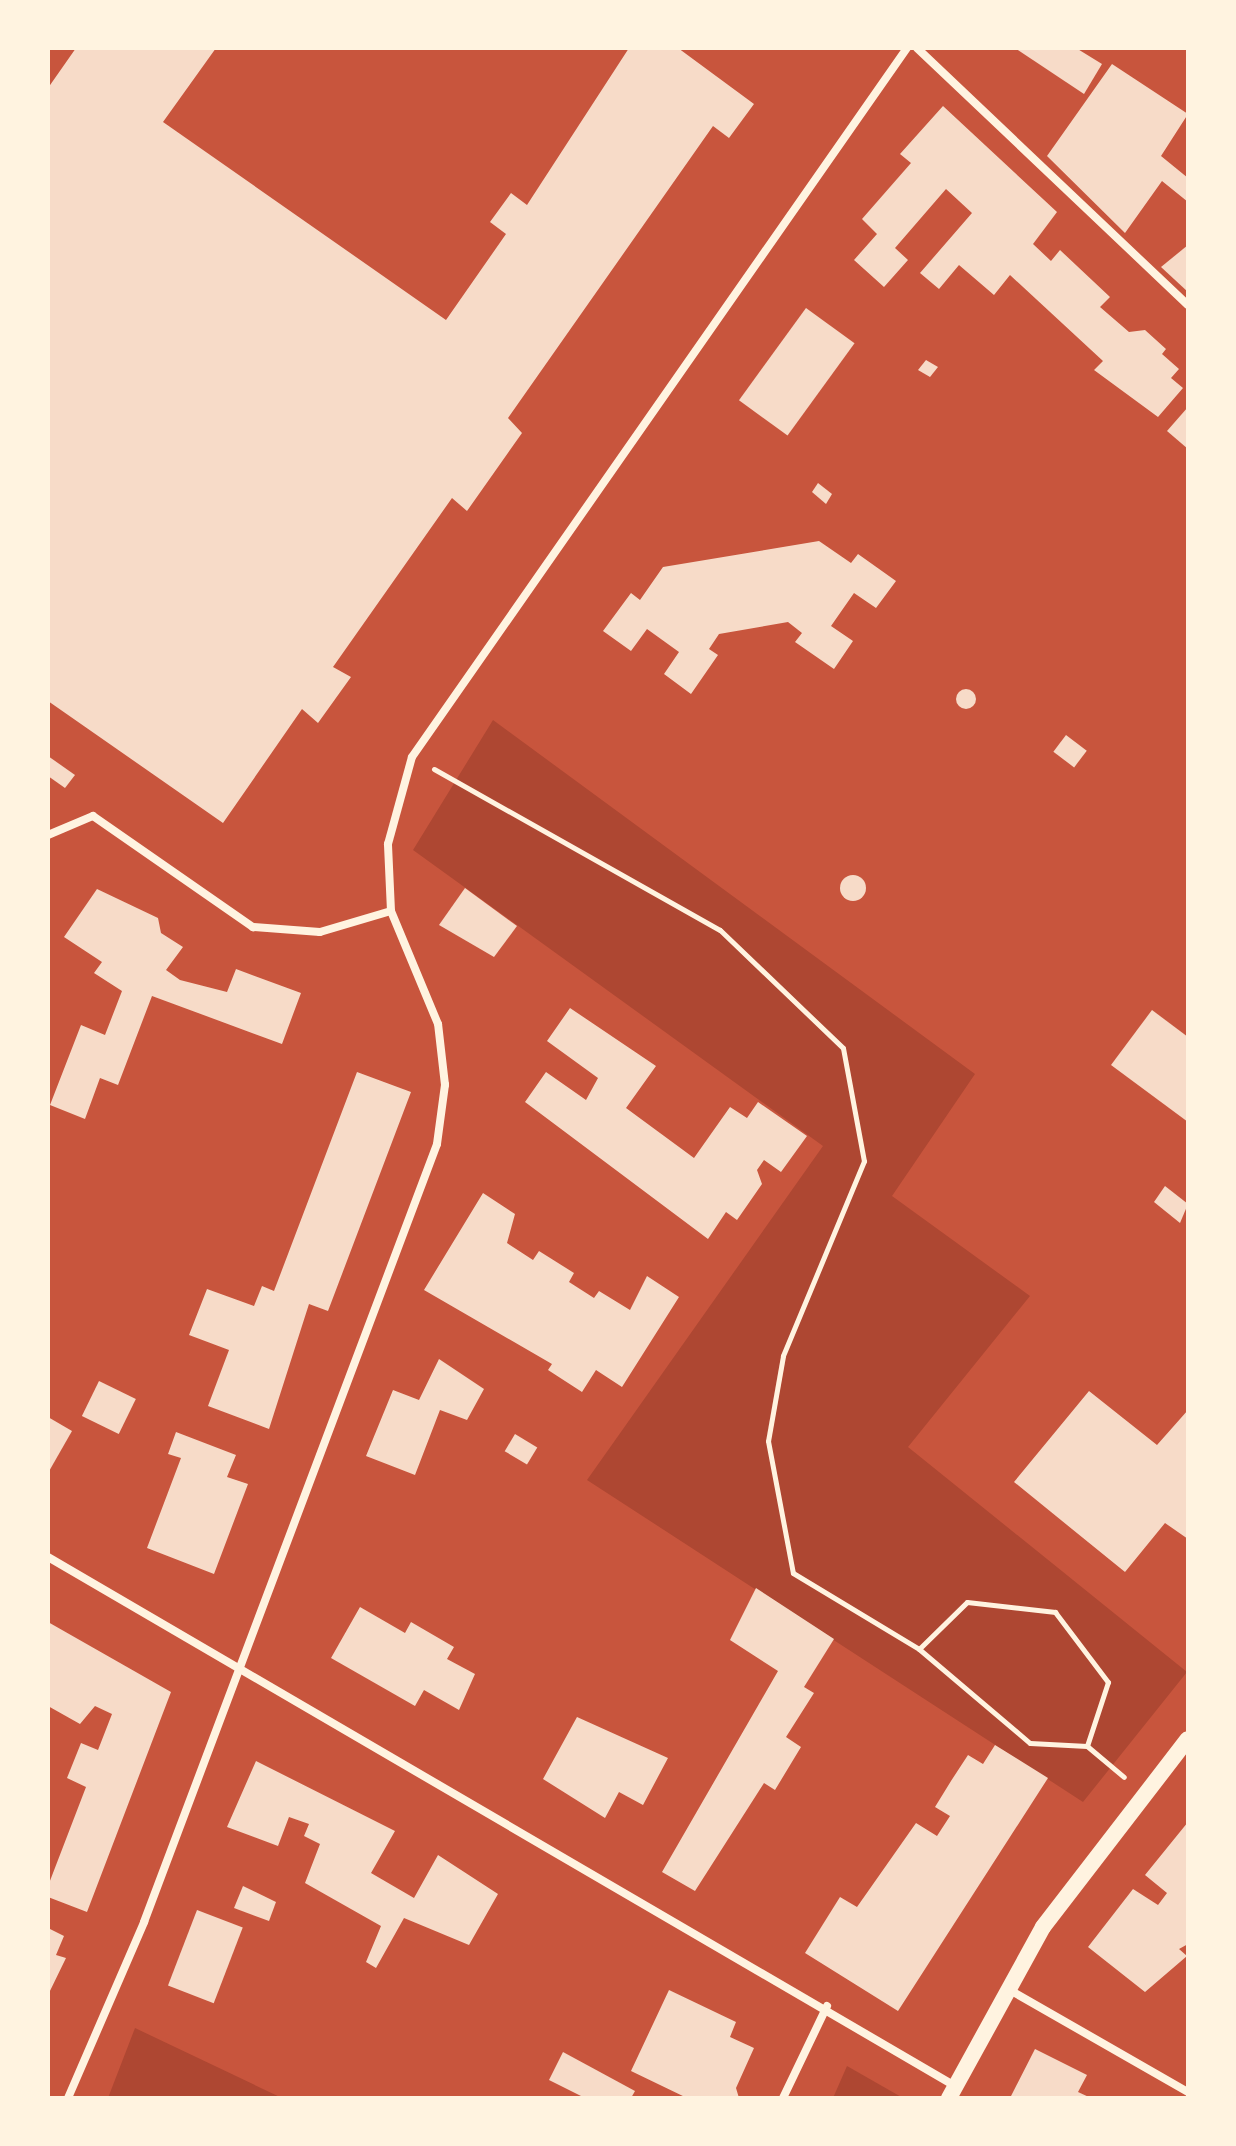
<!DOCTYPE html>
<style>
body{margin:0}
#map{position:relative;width:1236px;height:2146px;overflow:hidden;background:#c8553d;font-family:Signika,sans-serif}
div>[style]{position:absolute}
.green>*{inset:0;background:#ae4732}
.building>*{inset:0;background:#f7dbc8;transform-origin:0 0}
.round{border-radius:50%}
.path>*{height:5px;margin:-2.5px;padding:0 2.5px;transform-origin:2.5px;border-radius:2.5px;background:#fff3e0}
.minor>*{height:8px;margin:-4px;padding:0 4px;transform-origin:4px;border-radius:4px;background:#fff3e0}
.secondary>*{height:16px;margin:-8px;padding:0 8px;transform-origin:8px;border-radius:8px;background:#fff3e0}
span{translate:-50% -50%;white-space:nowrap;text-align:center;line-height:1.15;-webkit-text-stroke:6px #fff3e0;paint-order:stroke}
.frame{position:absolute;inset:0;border:50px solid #fff3e0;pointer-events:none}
</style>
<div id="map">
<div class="green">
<div style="clip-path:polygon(493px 720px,975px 1074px,892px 1196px,1030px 1296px,908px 1447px,1187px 1672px,1083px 1802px,587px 1480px,823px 1146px,413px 850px)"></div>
<div style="clip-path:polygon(135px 2028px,282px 2098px,108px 2098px)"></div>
<div style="clip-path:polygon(847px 2066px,903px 2098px,833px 2098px)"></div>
</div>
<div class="building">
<div style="clip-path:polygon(76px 48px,216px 48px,163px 122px,446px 320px,506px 234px,490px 222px,511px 193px,527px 205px,629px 48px,678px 48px,754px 104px,729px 138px,713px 126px,508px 418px,522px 433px,467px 511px,452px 498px,333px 667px,351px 677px,318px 723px,302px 709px,223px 823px,48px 701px,48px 88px)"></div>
<div style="clip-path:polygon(1015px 48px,1076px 48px,1102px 64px,1084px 94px)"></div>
<div style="clip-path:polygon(1112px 64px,1188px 114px,1161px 156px,1188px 178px,1188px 202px,1162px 181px,1125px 233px,1047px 156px)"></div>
<div style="clip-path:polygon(943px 106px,1057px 212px,1033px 244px,1051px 261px,1060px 250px,1110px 297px,1100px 307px,1129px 332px,1145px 330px,1166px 349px,1162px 354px,1179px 369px,1171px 378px,1183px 388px,1158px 417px,1094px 370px,1103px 361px,1010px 275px,994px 295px,959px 265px,939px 289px,920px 273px,972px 213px,946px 189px,895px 248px,908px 260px,884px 287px,854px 260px,877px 234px,862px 219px,911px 163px,900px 154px)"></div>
<div style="clip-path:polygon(1188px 245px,1188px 292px,1161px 267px)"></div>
<div style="left:806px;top:308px;width:60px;height:114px;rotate:36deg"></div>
<div style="clip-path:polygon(926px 360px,938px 367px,930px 377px,918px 370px)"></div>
<div style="clip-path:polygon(1188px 407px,1188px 449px,1167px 431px)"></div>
<div style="clip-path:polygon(818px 483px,832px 494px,826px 504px,812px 492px)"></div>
<div style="clip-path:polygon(819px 541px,851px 563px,858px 554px,896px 581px,876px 608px,854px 593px,831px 626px,853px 641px,834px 669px,795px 642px,802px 633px,788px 622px,719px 634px,709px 649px,718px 655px,691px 694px,664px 674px,679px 652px,647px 629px,631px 651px,603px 631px,631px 593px,640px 600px,663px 567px)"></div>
<div class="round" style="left:956px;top:689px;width:20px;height:20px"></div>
<div style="left:1066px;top:735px;width:26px;height:21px;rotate:37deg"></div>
<div style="clip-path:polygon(48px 756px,75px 775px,65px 788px,48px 776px)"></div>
<div class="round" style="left:840px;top:875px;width:26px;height:26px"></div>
<div style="clip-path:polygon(465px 888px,517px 926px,494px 957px,439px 925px)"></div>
<div style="clip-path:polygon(97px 889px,158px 918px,161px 933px,183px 947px,166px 970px,180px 980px,227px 992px,236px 969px,301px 993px,282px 1044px,152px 996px,118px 1085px,100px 1078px,85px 1119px,50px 1105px,81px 1025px,105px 1035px,122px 991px,94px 973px,102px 962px,64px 937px)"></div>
<div style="clip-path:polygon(570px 1008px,656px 1066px,626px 1108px,694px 1158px,730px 1107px,747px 1118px,758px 1102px,807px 1136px,781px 1172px,764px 1160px,757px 1170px,762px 1184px,737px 1220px,726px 1212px,708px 1239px,525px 1102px,546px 1072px,586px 1100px,598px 1078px,547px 1041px)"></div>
<div style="clip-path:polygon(1152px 1010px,1188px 1037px,1188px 1122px,1111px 1065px)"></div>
<div style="clip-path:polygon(357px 1072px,411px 1092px,328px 1311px,309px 1304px,269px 1429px,208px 1406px,229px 1350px,189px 1335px,207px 1289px,254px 1306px,262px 1286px,274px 1291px)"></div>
<div style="clip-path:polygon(1165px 1186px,1188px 1204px,1180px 1223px,1154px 1202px)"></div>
<div style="clip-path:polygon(483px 1193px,515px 1214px,507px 1243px,533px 1260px,539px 1251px,574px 1273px,569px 1282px,594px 1298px,599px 1291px,630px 1310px,647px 1276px,679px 1297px,622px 1387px,596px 1370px,582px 1392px,548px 1370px,552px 1364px,424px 1290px)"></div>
<div style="clip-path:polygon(439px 1359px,484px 1389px,467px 1420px,440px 1410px,415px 1475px,366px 1456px,393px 1390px,419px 1400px)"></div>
<div style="left:99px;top:1381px;width:41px;height:39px;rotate:26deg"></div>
<div style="clip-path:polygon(1089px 1391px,1157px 1445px,1188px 1410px,1188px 1539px,1165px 1523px,1125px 1572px,1014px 1482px)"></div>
<div style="clip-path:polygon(48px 1417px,72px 1431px,48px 1473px)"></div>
<div style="clip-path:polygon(176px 1432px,236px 1455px,227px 1477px,248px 1484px,214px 1574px,147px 1548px,181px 1458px,168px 1454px)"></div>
<div style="left:515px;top:1434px;width:26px;height:20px;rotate:31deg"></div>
<div style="clip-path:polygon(756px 1588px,834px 1639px,804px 1687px,814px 1693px,786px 1737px,801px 1747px,775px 1790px,764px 1783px,695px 1891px,662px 1872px,778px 1671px,730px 1640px)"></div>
<div style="clip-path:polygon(360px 1607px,405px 1633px,411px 1622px,454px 1647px,447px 1659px,475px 1674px,459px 1710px,424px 1690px,415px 1706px,331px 1658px)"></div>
<div style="clip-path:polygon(48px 1622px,171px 1692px,87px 1912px,48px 1897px,48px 1886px,86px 1787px,67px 1778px,81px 1743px,98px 1750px,112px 1714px,95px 1706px,80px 1724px,48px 1706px)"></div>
<div style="clip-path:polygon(577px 1717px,668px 1758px,643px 1805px,619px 1792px,605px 1818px,543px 1779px)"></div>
<div style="clip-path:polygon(995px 1745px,1048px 1778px,898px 2011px,805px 1953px,840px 1897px,857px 1907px,916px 1823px,937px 1836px,950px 1816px,935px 1807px,951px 1781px,968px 1755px,983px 1764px)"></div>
<div style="clip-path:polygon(256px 1761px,395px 1831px,371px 1873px,414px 1898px,438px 1855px,498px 1894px,469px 1945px,404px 1918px,376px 1968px,366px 1962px,381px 1926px,305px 1883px,320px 1844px,304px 1836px,309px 1824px,289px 1817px,278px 1846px,227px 1827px)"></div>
<div style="clip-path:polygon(1188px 1822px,1188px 1944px,1179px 1949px,1187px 1956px,1145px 1992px,1088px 1947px,1133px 1889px,1158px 1905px,1167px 1893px,1145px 1875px)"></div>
<div style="clip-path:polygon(243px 1886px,276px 1902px,269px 1921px,234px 1908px)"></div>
<div style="left:197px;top:1910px;width:49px;height:81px;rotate:21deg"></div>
<div style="clip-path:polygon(48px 1928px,64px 1936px,56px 1955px,66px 1958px,48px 1995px)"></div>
<div style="clip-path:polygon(669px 1990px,736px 2022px,730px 2037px,754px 2048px,736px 2088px,739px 2098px,687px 2098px,631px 2071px)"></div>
<div style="clip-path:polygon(1035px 2049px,1087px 2075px,1078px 2092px,1091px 2098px,1010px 2098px)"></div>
<div style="clip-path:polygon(563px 2052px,635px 2091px,631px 2098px,585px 2098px,549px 2080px)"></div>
</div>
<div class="path">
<div style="left:434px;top:769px;width:328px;rotate:29.4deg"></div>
<div style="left:720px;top:930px;width:170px;rotate:43.8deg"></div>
<div style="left:843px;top:1048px;width:115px;rotate:79.5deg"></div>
<div style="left:864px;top:1161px;width:211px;rotate:112.6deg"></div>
<div style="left:783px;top:1356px;width:86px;rotate:100deg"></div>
<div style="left:768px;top:1441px;width:134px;rotate:79.3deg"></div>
<div style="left:793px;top:1573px;width:147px;rotate:31.1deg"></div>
<div style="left:919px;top:1649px;width:145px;rotate:40.3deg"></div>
<div style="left:1030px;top:1743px;width:57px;rotate:3deg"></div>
<div style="left:1087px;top:1746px;width:48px;rotate:40deg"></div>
<div style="left:919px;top:1649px;width:67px;rotate:-44.4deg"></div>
<div style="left:967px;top:1602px;width:89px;rotate:6.5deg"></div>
<div style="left:1055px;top:1612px;width:88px;rotate:52.9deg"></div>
<div style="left:1108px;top:1682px;width:67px;rotate:108.2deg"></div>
</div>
<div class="minor">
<div style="left:917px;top:48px;width:373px;rotate:43.5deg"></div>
<div style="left:48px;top:835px;width:49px;rotate:-22.9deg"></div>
<div style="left:93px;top:816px;width:195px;rotate:34.8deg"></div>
<div style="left:253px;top:927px;width:67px;rotate:4.3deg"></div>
<div style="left:320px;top:932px;width:74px;rotate:-16.5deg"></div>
<div style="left:48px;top:1557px;width:1050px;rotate:30.25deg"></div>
<div style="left:1008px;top:1989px;width:207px;rotate:29.8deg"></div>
<div style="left:68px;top:2098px;width:192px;rotate:-66.6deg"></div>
<div style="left:144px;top:1922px;width:831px;rotate:-69.36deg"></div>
<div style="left:437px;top:1144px;width:60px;rotate:-82.3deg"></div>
<div style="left:445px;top:1085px;width:61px;rotate:-96.5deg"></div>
<div style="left:438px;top:1024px;width:122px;rotate:-112.6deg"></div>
<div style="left:391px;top:911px;width:67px;rotate:-92.6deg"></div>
<div style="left:388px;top:844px;width:90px;rotate:-74.6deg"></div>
<div style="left:412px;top:757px;width:865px;rotate:-55.08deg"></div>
<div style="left:783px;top:2098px;width:102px;rotate:-64.4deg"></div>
</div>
<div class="secondary">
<div style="left:949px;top:2098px;width:195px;rotate:-61.2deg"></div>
<div style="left:1043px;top:1927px;width:237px;rotate:-52.4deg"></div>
</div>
<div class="frame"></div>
</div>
